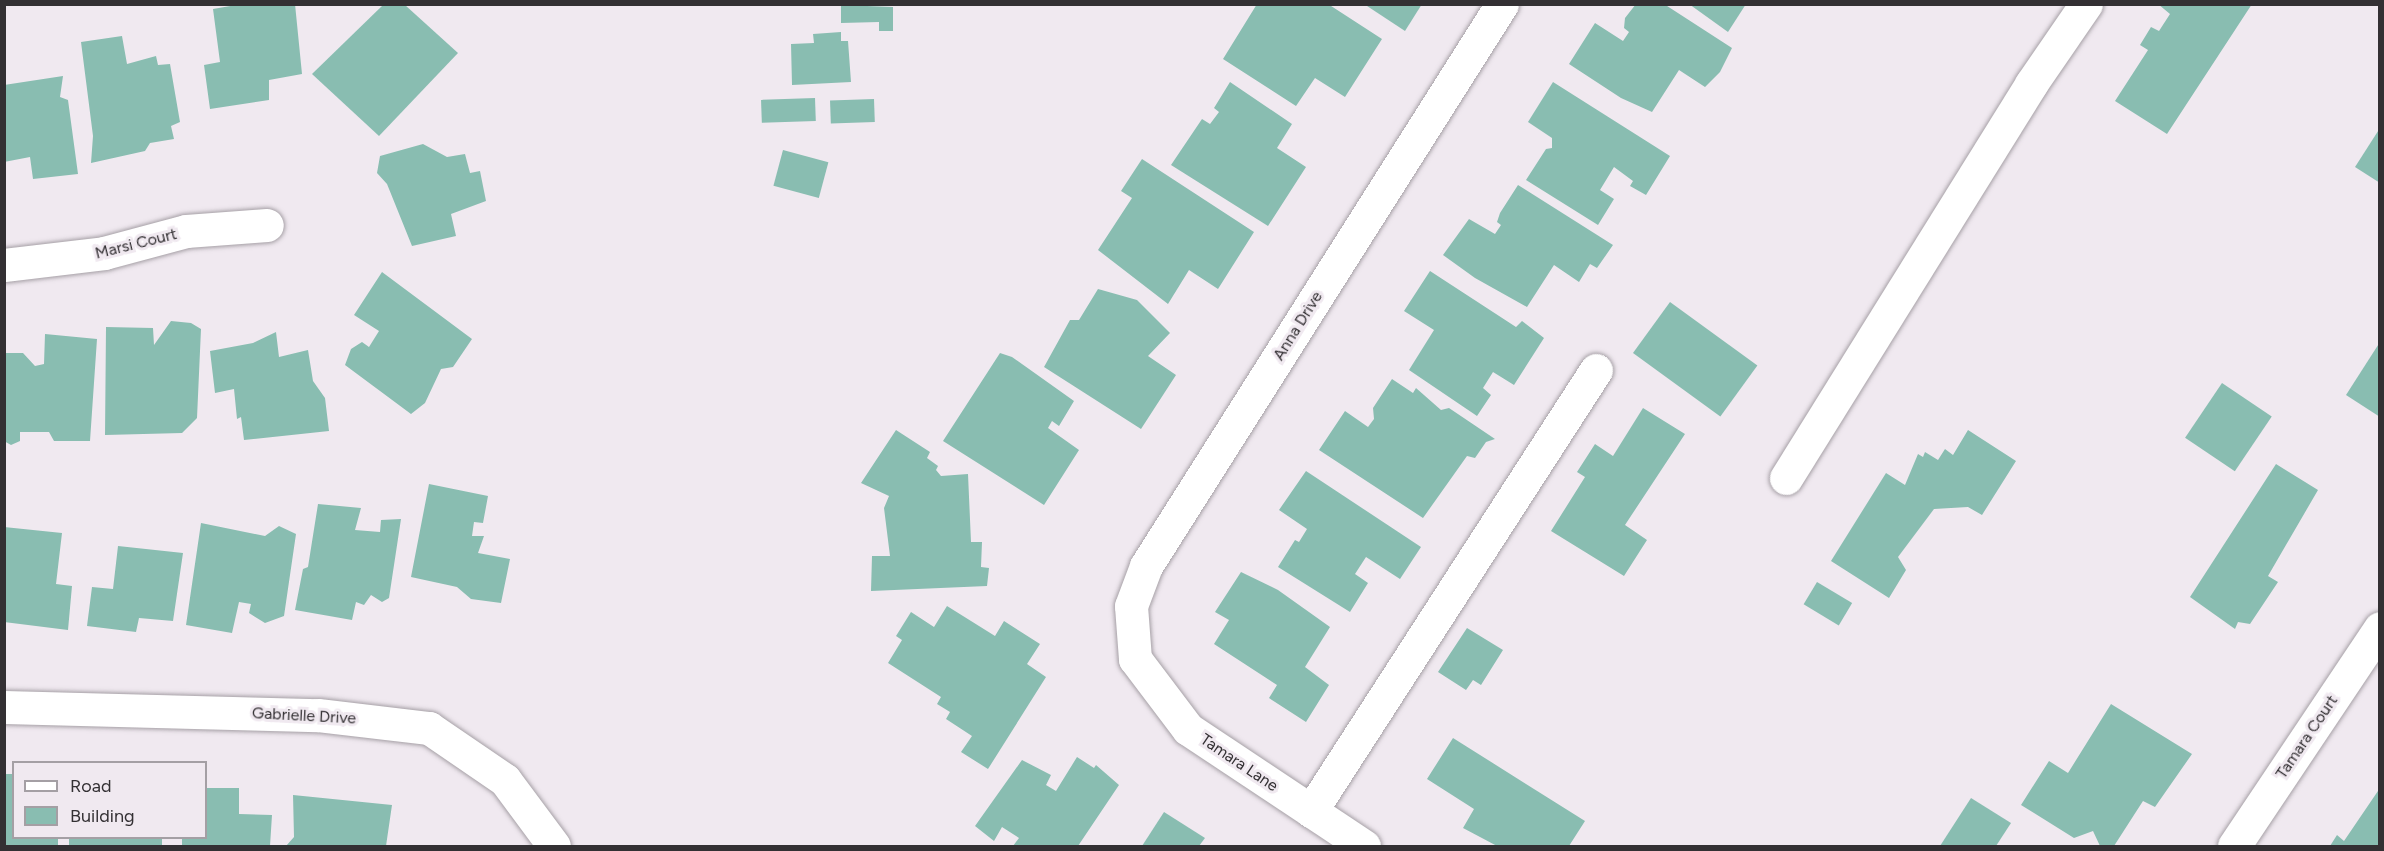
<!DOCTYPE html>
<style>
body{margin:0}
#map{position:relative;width:2384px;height:851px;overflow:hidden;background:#f0e9f0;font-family:Figtree,sans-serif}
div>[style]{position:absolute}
.building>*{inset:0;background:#89bdb1;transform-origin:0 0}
.roads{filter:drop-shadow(0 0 2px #a6a0a6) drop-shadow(0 0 2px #a6a0a6)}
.minor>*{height:33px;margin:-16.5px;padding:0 16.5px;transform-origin:16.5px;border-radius:16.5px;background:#fff}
span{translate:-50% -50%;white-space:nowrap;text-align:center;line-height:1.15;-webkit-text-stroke:6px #f0e9f0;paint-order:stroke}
.street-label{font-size:16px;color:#333033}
.frame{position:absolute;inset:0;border:6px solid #333033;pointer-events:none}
.legend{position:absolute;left:12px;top:761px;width:195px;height:78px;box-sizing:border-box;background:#f0e9f0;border:2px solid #a49fa4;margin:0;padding:8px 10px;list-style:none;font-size:18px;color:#333033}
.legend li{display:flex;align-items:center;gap:12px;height:30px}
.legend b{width:30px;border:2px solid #a49fa4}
</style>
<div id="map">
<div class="building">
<div style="clip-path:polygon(242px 4px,295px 4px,302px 74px,269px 80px,269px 100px,210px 109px,204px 65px,220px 62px,213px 9px)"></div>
<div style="clip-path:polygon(1257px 4px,1328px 4px,1382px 39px,1345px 97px,1315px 78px,1296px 106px,1223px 59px)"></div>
<div style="clip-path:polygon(1364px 4px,1422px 4px,1405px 31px)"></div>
<div style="clip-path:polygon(1636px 4px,1664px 4px,1732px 48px,1720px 72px,1705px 87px,1679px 70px,1652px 112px,1621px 98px,1569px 64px,1595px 23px,1623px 41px,1629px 32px,1624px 28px,1625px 18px)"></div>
<div style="clip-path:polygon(1689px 4px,1746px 4px,1728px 32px)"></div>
<div style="clip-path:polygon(2158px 4px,2252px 4px,2167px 134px,2115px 101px,2148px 50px,2140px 45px,2151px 27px,2159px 31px,2170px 14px)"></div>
<div style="clip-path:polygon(383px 5px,405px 5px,458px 53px,379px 136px,312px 74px)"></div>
<div style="clip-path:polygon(841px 5px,893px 7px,893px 31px,879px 31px,879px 22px,841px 23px)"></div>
<div style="clip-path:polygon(841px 32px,841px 41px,848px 41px,851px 82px,792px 85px,791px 44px,814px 43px,813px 34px)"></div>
<div style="clip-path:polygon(122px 36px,127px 64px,156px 56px,158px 65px,170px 64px,180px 122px,171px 126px,174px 139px,150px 143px,145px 151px,91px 163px,93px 136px,81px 42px)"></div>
<div style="clip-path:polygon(63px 76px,60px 97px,68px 100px,78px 174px,33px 179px,30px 157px,4px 162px,4px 85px)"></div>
<div style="clip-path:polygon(1230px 82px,1292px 124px,1277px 148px,1306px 167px,1268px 226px,1171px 165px,1202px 119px,1210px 124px,1219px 112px,1214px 108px)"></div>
<div style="clip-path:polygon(1553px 82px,1670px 156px,1646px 195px,1630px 186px,1633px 181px,1614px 167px,1600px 190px,1614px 199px,1598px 225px,1526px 180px,1546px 149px,1552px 148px,1552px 138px,1528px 122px)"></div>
<div style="left:815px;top:98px;width:23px;height:54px;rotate:88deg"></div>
<div style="left:874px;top:99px;width:23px;height:44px;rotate:88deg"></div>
<div style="clip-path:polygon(2380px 128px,2380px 183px,2355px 167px)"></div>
<div style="clip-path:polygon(423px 144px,447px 157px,465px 154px,470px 173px,480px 171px,486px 201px,451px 214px,456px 236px,412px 246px,387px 184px,377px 173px,380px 156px)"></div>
<div style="left:783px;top:150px;width:47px;height:37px;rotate:15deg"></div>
<div style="clip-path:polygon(1142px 159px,1254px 232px,1218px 289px,1189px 270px,1168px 304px,1098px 250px,1132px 198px,1121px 191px)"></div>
<div style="clip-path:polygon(1518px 185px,1613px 245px,1597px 268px,1590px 264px,1579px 282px,1554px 265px,1527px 307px,1475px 278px,1443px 255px,1469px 219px,1495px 234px,1501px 225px,1497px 222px,1500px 213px)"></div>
<div style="clip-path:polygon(1430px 271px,1516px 327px,1522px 321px,1544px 338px,1514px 385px,1493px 372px,1483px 388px,1491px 395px,1477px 416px,1409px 370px,1434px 330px,1404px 311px)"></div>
<div style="clip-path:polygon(382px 272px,472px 339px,453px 367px,441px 369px,425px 403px,411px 414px,345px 365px,351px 349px,362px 342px,369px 347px,379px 331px,354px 315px)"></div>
<div style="clip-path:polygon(1098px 289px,1137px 300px,1170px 333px,1148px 356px,1176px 375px,1141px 429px,1044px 367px,1070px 320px,1079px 320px)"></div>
<div style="left:1670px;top:302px;width:108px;height:63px;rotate:36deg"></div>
<div style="clip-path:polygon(171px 321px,191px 323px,201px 329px,197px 418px,182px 433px,105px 435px,106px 327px,153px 328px,154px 345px)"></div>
<div style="clip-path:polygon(276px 332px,279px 357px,308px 350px,313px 381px,325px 398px,329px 431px,244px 440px,241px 417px,237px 419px,234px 389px,215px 393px,210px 351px,253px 343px)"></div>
<div style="clip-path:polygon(45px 334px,97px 339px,90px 441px,54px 441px,49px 432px,20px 432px,20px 441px,11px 445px,4px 441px,4px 353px,23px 353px,35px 366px,44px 364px)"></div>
<div style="clip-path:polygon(2380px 342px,2380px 417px,2346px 395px)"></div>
<div style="clip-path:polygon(1000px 353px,1012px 357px,1074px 401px,1059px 426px,1052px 421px,1048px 428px,1079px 450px,1044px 505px,943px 441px)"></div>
<div style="clip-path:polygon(1392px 379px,1413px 393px,1416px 388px,1441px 410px,1449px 408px,1495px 439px,1486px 442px,1475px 458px,1467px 456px,1423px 518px,1319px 450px,1345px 411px,1368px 427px,1374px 419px,1373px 408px)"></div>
<div style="left:2222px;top:383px;width:60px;height:66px;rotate:34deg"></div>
<div style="clip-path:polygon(1643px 408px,1685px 434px,1625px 525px,1647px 540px,1624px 576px,1551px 531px,1585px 477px,1577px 472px,1595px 444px,1613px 456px)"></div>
<div style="clip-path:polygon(896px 430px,930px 452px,927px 458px,938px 466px,936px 470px,941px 476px,968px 474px,971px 542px,982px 542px,981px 567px,989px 568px,987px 586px,871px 591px,872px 556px,890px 556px,884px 508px,889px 496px,861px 483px)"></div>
<div style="clip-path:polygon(1968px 430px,2016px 461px,1982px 515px,1968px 507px,1934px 509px,1898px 557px,1906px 570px,1889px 598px,1831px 561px,1886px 473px,1905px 485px,1918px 454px,1923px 457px,1925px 452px,1938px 460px,1945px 449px,1953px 455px)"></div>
<div style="clip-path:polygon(2276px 464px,2318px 490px,2268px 576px,2278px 582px,2250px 624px,2238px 622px,2235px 629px,2190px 597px)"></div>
<div style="clip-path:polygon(1306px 471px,1421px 547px,1400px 579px,1366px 557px,1355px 574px,1368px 583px,1350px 612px,1278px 567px,1295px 540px,1299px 542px,1307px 529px,1279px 510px)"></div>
<div style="clip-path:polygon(429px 484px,488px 496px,483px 523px,474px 522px,472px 536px,484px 536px,478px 553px,510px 559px,501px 603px,471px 599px,457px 587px,411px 577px)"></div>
<div style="clip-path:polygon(318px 504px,361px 508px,355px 530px,380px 532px,381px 520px,401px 519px,389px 598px,382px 602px,371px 595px,364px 605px,356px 602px,352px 620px,295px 610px,303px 569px,308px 567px)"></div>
<div style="clip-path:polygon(201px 523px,265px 536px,279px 526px,296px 534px,284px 616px,265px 623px,249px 613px,251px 604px,239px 602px,232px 633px,186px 625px)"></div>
<div style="clip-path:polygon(4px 527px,62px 533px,56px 584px,72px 586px,68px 630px,4px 622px)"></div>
<div style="clip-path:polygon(118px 546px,183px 553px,173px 621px,139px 618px,136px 632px,87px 626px,92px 587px,113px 589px)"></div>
<div style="clip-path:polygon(1241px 572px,1278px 590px,1330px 627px,1305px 667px,1329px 685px,1306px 722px,1269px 698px,1277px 685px,1214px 644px,1229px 620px,1215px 612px)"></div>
<div style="left:1817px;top:582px;width:41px;height:26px;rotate:31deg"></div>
<div style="clip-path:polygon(947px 606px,995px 636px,1004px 621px,1040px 644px,1027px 664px,1046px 677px,988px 769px,961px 752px,972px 736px,946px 719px,950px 712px,937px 704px,941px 697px,888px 663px,902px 640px,896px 636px,911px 612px,934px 627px)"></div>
<div style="clip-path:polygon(1467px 628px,1503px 650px,1481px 685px,1473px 680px,1466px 690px,1438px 672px)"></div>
<div style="clip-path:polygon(2111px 704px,2192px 754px,2155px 807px,2143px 801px,2114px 846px,2100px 846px,2093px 831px,2074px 838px,2021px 805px,2049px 761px,2068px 773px)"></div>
<div style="clip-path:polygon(1453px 738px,1585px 821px,1569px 846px,1497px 846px,1463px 828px,1474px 809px,1427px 779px)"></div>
<div style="clip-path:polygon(1077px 757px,1094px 768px,1096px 765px,1119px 785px,1078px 846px,1013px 846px,1019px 838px,1002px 827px,994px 841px,975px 826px,1022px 760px,1051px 775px,1046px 785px,1056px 791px)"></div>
<div style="clip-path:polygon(4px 774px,14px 774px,14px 838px,58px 838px,58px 846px,4px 846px)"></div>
<div style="clip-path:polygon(206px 788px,239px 788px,239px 814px,272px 815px,270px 846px,182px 846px,182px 838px,206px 838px)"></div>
<div style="clip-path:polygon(2380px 788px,2380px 846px,2330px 846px,2337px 835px,2344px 841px)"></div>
<div style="clip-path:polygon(293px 795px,392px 805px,386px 846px,286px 846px,294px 837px)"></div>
<div style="clip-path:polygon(1971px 798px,2011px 823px,1996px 846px,1940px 846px)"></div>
<div style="clip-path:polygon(1164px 812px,1205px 838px,1199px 846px,1142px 846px)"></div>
<div style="left:69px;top:838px;width:93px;height:8px"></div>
</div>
<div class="roads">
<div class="minor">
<div style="left:4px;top:265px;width:101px;rotate:-6.8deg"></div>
<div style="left:104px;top:253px;width:85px;rotate:-15deg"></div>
<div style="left:186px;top:231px;width:81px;rotate:-4.2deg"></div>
<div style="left:1786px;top:478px;width:464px;rotate:-58.1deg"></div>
<div style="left:2031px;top:84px;width:97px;rotate:-55.5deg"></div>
<div style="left:4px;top:707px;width:314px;rotate:1.5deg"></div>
<div style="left:318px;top:715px;width:112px;rotate:6.7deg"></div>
<div style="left:429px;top:728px;width:92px;rotate:34.4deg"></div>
<div style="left:505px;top:780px;width:82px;rotate:53.4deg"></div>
<div style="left:1311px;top:811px;width:525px;rotate:-57.13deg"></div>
<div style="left:1364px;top:846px;width:211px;rotate:-146.4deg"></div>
<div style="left:1188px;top:729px;width:88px;rotate:-127.1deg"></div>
<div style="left:1135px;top:659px;width:53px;rotate:-94.3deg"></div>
<div style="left:1131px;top:606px;width:43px;rotate:-69.4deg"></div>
<div style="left:1146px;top:566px;width:665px;rotate:-57.65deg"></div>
<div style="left:2234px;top:846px;width:262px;rotate:-56.2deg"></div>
</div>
</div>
<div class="street-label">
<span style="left:136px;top:244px;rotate:-14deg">Marsi Court</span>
<span style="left:1298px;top:326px;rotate:-58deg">Anna Drive</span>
<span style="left:304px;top:716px;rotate:3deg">Gabrielle Drive</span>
<span style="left:2307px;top:737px;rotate:-56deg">Tamara Court</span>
<span style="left:1239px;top:763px;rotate:34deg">Tamara Lane</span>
</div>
<div class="frame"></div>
<ul class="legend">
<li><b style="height:8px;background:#fff"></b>Road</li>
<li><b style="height:16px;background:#89bdb1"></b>Building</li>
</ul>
</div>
